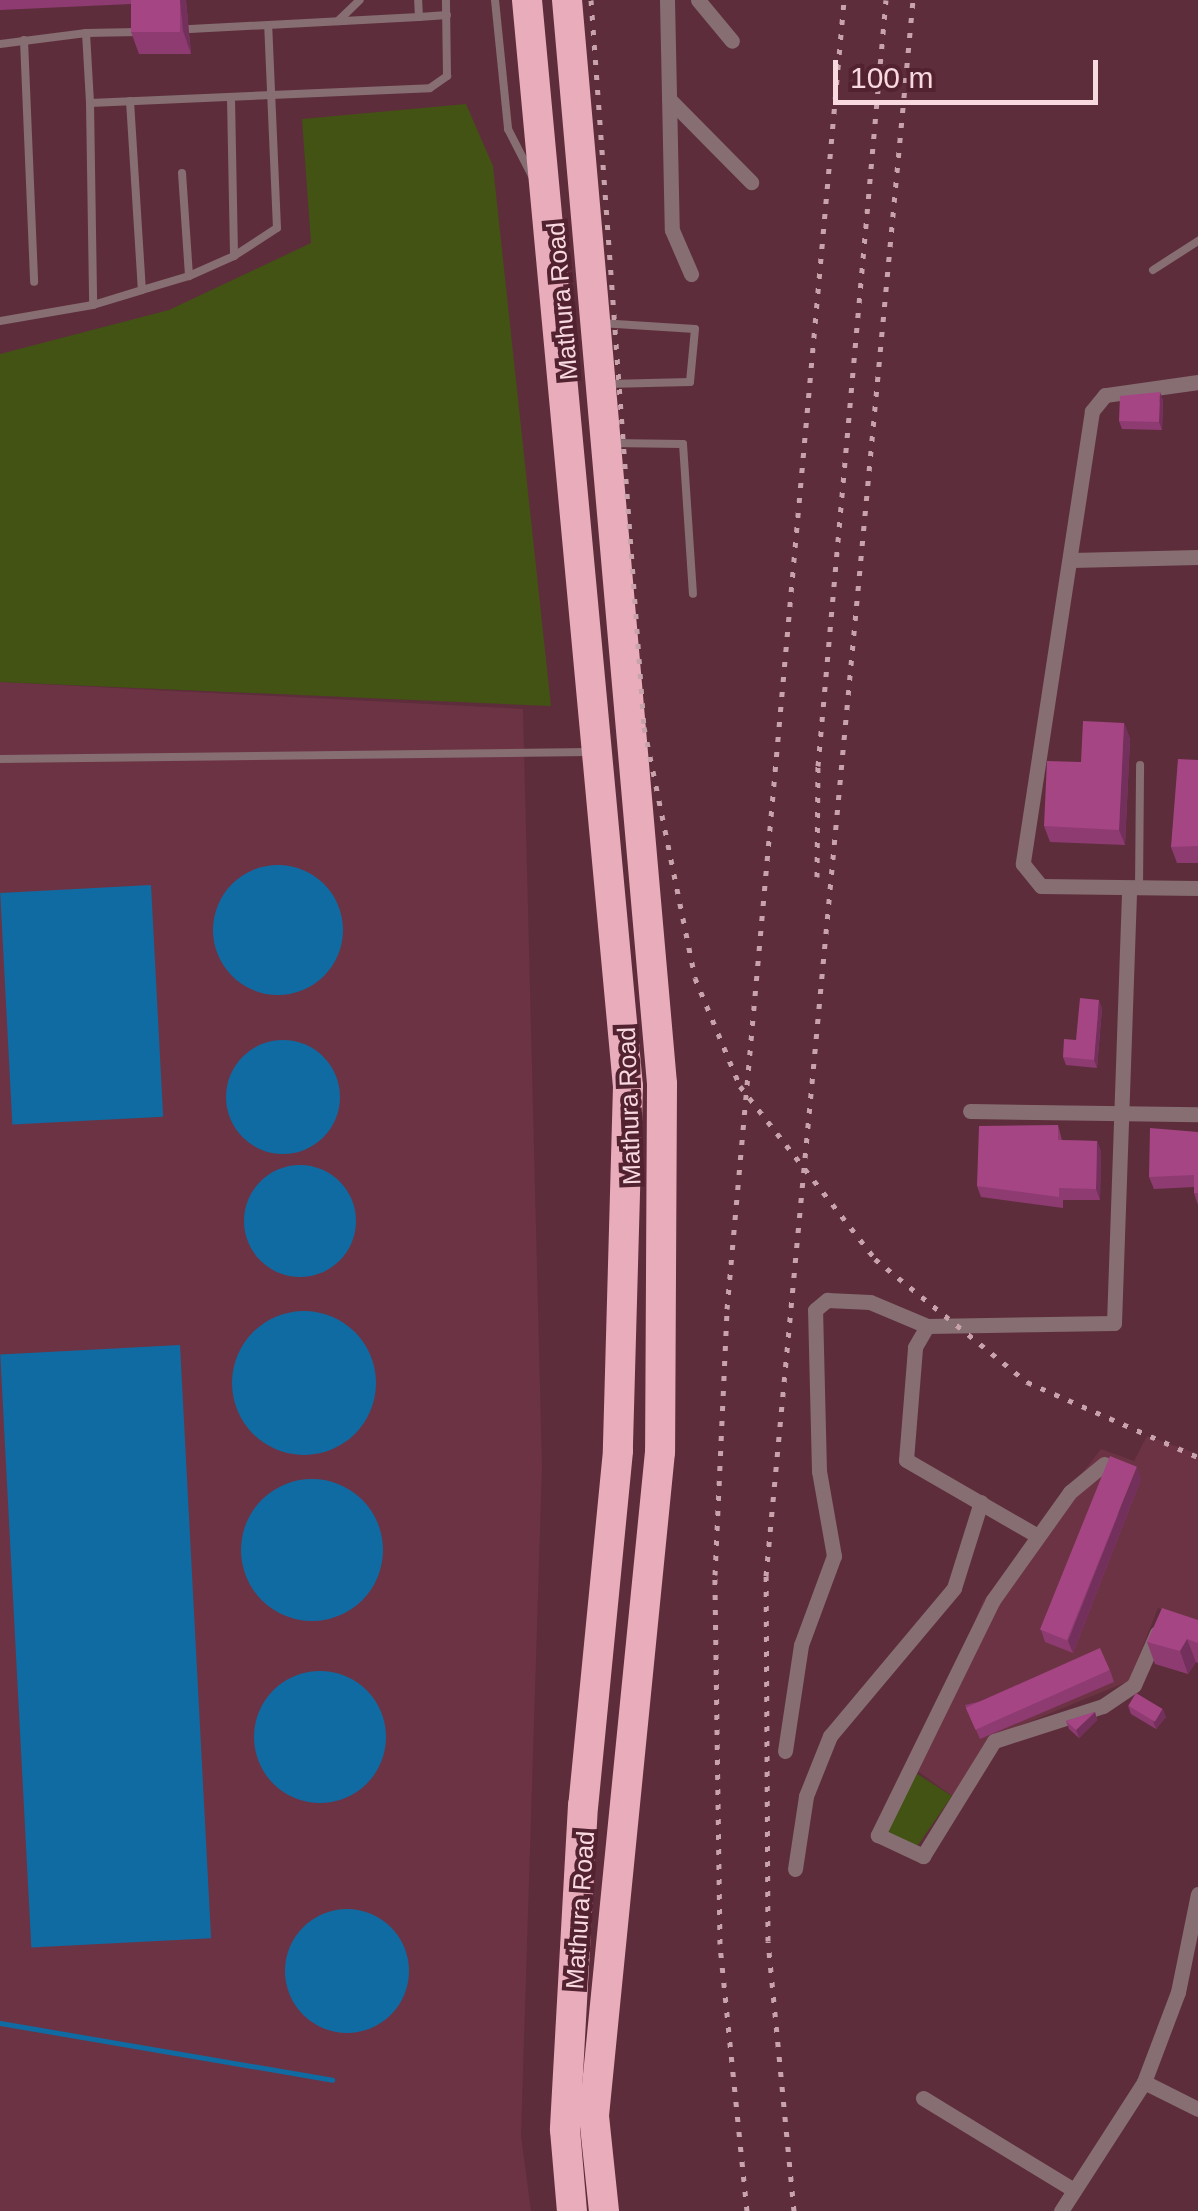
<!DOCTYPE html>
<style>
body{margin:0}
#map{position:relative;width:1198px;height:2211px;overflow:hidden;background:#5d2d3b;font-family:Helvetica,sans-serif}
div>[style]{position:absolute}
.built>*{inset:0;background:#6c3344}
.green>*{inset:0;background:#425314}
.water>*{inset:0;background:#106ba2;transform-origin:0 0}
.round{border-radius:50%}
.stream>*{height:5px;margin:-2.5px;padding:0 2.5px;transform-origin:2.5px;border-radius:2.5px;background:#106ba2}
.lane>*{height:8px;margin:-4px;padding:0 4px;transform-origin:4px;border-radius:4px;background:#876e73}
.street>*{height:15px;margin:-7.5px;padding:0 7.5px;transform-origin:7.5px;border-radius:7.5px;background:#876e73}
.highway>*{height:30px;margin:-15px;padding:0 15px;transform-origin:15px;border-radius:15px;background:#e9acbb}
.rail>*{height:5px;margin-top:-2.5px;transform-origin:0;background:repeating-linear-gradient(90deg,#c8a3ac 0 5px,transparent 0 15px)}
.wall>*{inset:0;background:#8e3b72}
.shaded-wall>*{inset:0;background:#74305c}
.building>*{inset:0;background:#a54584;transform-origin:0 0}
span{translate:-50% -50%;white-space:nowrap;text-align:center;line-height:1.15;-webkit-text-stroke:8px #522230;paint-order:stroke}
.street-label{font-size:25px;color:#f9d9e0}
.scale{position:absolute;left:833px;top:60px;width:265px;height:45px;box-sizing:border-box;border:5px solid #f9d9e0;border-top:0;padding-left:12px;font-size:30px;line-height:35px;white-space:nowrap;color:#f9d9e0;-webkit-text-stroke:8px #522230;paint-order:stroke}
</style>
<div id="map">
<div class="built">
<div style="clip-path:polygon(0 682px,523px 709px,542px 1467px,521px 2136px,531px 2211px,0 2211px)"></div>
<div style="clip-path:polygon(1147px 1436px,1198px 1454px,1198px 1621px,1158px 1608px,1129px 1681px,992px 1737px,955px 1798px,915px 1769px,983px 1601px,1101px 1449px,1134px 1461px)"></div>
</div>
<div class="green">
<div style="clip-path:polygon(466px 104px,493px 166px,551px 706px,0 682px,0 354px,169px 310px,311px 243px,302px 119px)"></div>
<div style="clip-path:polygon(914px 1772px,952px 1796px,916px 1848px,887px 1832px)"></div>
</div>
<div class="water">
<div class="round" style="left:213px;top:865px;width:130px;height:130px"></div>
<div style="left:151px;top:885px;width:232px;height:151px;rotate:87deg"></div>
<div class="round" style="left:226px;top:1040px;width:114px;height:114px"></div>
<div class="round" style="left:244px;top:1165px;width:112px;height:112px"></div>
<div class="round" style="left:232px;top:1311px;width:144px;height:144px"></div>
<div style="left:180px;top:1345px;width:594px;height:180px;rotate:87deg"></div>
<div class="round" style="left:241px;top:1479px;width:142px;height:142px"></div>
<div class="round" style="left:254px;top:1671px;width:132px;height:132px"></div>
<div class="round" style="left:285px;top:1909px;width:124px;height:124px"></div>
</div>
<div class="stream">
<div style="left:0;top:2023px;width:337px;rotate:9.7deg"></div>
</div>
<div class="lane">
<div style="left:495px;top:0;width:130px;rotate:84.2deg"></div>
<div style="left:508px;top:129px;width:53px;rotate:62.9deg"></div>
<div style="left:419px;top:17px;width:28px;rotate:-4deg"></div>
<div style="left:338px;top:21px;width:30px;rotate:-44deg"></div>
<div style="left:190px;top:29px;width:229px;rotate:-3deg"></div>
<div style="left:419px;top:17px;width:17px;rotate:-93deg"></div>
<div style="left:138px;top:32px;width:52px;rotate:178.9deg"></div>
<div style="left:86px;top:33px;width:70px;rotate:86.7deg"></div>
<div style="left:90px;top:103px;width:340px;rotate:-2.5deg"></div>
<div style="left:430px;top:88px;width:21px;rotate:-35deg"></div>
<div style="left:447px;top:76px;width:76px;rotate:-90.8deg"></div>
<div style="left:24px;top:40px;width:242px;rotate:87.6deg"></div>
<div style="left:0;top:44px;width:87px;rotate:-7.3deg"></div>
<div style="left:231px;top:98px;width:158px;rotate:88.9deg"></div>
<div style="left:234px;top:256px;width:51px;rotate:-33.1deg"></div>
<div style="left:277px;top:228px;width:203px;rotate:-92.5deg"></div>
<div style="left:130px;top:101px;width:189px;rotate:86.4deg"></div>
<div style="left:142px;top:290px;width:49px;rotate:-16.6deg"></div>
<div style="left:90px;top:103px;width:202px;rotate:89.1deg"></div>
<div style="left:93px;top:305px;width:51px;rotate:-17deg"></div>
<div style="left:182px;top:173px;width:103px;rotate:86.1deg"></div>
<div style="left:189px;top:276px;width:49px;rotate:-24deg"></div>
<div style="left:1153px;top:270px;width:54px;rotate:-32.8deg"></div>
<div style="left:0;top:321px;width:94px;rotate:-9.8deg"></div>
<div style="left:600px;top:323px;width:95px;rotate:3.6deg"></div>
<div style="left:695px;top:329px;width:53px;rotate:95.4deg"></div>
<div style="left:690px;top:382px;width:83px;rotate:178.6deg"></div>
<div style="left:611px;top:443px;width:72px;rotate:0.8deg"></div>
<div style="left:683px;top:444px;width:150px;rotate:86.2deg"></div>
<div style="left:0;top:759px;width:590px;rotate:-0.68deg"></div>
<div style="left:1139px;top:889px;width:124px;rotate:-89.5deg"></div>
</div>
<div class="street">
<div style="left:667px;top:0;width:230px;rotate:88.8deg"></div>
<div style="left:672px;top:230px;width:48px;rotate:66.6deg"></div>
<div style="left:698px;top:0;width:53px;rotate:50.3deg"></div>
<div style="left:669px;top:99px;width:117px;rotate:45.3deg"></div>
<div style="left:1198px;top:382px;width:94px;rotate:172deg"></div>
<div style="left:1105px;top:395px;width:21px;rotate:129deg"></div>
<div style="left:1092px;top:411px;width:458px;rotate:98.7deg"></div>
<div style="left:1023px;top:864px;width:28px;rotate:51deg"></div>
<div style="left:1041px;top:886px;width:157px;rotate:0.7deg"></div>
<div style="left:1071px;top:560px;width:127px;rotate:-1.4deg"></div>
<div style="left:970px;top:1111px;width:228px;rotate:0.8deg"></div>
<div style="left:1104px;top:1464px;width:44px;rotate:140.5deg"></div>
<div style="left:1070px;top:1492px;width:133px;rotate:125.5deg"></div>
<div style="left:993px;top:1600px;width:262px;rotate:116.1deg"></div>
<div style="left:878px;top:1835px;width:50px;rotate:25deg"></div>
<div style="left:923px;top:1856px;width:135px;rotate:-58.3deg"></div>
<div style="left:994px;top:1741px;width:114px;rotate:-17.8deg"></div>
<div style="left:1103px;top:1706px;width:37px;rotate:-34deg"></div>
<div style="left:1134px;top:1685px;width:57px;rotate:-66.1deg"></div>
<div style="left:1036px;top:1535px;width:150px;rotate:-150deg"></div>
<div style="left:906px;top:1460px;width:113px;rotate:-85.4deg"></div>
<div style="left:915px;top:1347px;width:24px;rotate:-60deg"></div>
<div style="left:927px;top:1326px;width:187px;rotate:-0.9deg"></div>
<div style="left:1114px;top:1323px;width:434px;rotate:-88deg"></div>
<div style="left:785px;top:1751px;width:107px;rotate:-81.4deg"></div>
<div style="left:801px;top:1645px;width:95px;rotate:-69.7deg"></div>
<div style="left:834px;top:1556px;width:86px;rotate:-100deg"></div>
<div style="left:819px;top:1471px;width:161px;rotate:-91.4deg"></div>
<div style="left:815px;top:1310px;width:16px;rotate:-40deg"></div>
<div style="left:827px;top:1300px;width:43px;rotate:2.7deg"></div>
<div style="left:870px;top:1302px;width:62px;rotate:22.8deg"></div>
<div style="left:795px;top:1869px;width:74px;rotate:-81.4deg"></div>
<div style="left:806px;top:1796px;width:65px;rotate:-68.2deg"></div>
<div style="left:830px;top:1736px;width:193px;rotate:-50deg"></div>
<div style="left:954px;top:1588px;width:90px;rotate:-72.6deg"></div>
<div style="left:1144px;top:2082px;width:60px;rotate:26.6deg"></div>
<div style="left:923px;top:2098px;width:177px;rotate:31.4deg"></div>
<div style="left:1061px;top:2211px;width:153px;rotate:-57.2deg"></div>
<div style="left:1144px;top:2082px;width:96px;rotate:-69.3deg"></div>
<div style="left:1178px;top:1992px;width:100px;rotate:-78.5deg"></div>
</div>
<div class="highway">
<div style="left:527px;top:0;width:1091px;rotate:84.69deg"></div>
<div style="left:628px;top:1086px;width:365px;rotate:91.6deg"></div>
<div style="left:618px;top:1451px;width:356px;rotate:95.6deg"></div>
<div style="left:583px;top:1805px;width:325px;rotate:93.2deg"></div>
<div style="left:565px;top:2130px;width:81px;rotate:85.1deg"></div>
<div style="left:567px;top:0;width:1088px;rotate:84.99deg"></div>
<div style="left:662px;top:1084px;width:368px;rotate:90.3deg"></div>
<div style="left:660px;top:1452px;width:667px;rotate:95.68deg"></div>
<div style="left:594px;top:2116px;width:96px;rotate:84deg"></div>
</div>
<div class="rail">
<div style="left:591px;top:0;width:729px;rotate:85.83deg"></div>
<div style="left:644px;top:727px;width:256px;rotate:78.5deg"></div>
<div style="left:695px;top:978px;width:117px;rotate:67.4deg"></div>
<div style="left:740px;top:1086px;width:219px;rotate:52deg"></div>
<div style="left:875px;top:1259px;width:196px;rotate:39deg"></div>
<div style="left:1027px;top:1382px;width:187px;rotate:23.7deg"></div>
<div style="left:817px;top:877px;width:111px;rotate:-89.5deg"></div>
<div style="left:818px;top:766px;width:769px;rotate:-84.93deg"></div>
<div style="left:747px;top:2211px;width:268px;rotate:-95.8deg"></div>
<div style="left:720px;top:1944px;width:369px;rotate:-90.8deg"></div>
<div style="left:715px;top:1575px;width:266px;rotate:-87.4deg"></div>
<div style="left:727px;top:1309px;width:1314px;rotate:-84.89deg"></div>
<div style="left:794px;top:2211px;width:271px;rotate:-95.5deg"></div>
<div style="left:768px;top:1941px;width:365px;rotate:-90.3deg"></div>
<div style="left:766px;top:1576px;width:1583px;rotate:-84.67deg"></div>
</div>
<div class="wall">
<div style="clip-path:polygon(0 0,186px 0,191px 54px,139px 54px,131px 32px,131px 4px,0 10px)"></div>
<div style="clip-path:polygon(1163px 400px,1162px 430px,1122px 429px,1119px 421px)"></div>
<div style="clip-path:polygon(1124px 723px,1130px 739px,1125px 845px,1050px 842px,1044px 826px,1081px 762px)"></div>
<div style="clip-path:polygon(1198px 760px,1198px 863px,1177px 863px,1171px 847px)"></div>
<div style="clip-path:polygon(1102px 1008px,1097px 1068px,1066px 1065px,1063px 1057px)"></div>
<div style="clip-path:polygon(1058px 1125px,1062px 1140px,1097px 1141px,1101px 1152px,1100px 1200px,1063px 1200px,1063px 1208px,981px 1197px,977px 1186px)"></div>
<div style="clip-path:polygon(1198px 1132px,1198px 1205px,1194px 1193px,1194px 1187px,1154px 1189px,1149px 1177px)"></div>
<div style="clip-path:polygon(1141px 1479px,1073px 1653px,1045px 1642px,1041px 1630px)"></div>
<div style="clip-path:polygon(1198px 1620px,1198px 1663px,1196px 1662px,1188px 1674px,1155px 1664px,1147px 1642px)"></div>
<div style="clip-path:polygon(1110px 1670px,1114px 1682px,980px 1739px,965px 1705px)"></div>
<div style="clip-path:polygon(1128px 1706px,1166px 1717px,1156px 1729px,1131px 1714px)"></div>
<div style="clip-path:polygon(1095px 1712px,1097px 1720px,1079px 1738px,1069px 1729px,1066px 1721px)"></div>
</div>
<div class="shaded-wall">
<div style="clip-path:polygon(180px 0,186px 0,191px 54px,183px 31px)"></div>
<div style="clip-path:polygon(1160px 392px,1163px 400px,1162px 430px,1159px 422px)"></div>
<div style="clip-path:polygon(1124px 723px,1130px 739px,1125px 845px,1119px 830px)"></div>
<div style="clip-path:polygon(1099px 1000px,1102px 1008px,1097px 1068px,1094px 1060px)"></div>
<div style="clip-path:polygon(1097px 1141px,1101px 1152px,1100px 1200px,1096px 1189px)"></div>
<div style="clip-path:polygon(1137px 1467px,1141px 1479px,1073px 1653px,1068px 1641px)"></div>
<div style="clip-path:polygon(1187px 1639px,1196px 1662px,1188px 1674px,1180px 1651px)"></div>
<div style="clip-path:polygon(1163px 1709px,1166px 1717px,1156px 1729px,1153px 1721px)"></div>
<div style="clip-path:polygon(1095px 1712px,1097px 1720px,1079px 1738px,1076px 1730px)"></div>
</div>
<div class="building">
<div style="left:131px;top:0;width:49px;height:32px"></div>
<div style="clip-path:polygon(1160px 392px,1159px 422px,1119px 421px,1120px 396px)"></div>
<div style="clip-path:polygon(1083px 721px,1124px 723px,1119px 830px,1044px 826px,1047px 761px,1081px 762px)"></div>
<div style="clip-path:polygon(1178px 759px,1198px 760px,1198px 846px,1171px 847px)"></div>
<div style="clip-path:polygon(1080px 998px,1099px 1000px,1094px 1060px,1063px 1057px,1064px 1039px,1076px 1040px)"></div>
<div style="clip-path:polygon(1058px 1125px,1058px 1140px,1097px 1141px,1096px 1189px,1059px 1188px,1059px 1197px,977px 1186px,979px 1126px)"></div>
<div style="clip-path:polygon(1150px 1128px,1198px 1132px,1198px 1193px,1194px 1193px,1194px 1175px,1149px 1177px)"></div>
<div style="left:1110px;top:1456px;width:29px;height:187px;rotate:22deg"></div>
<div style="clip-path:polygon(1162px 1608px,1198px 1620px,1198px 1643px,1187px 1639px,1180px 1651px,1147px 1642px)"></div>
<div style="left:1100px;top:1648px;width:24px;height:147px;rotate:66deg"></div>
<div style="left:1136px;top:1693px;width:31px;height:15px;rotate:31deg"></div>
<div style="clip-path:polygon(1095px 1712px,1076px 1730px,1066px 1721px)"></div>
</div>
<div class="street-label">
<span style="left:562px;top:301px;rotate:-95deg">Mathura Road</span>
<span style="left:629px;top:1106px;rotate:-92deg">Mathura Road</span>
<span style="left:580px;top:1910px;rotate:-86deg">Mathura Road</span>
</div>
<div class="scale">100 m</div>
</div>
